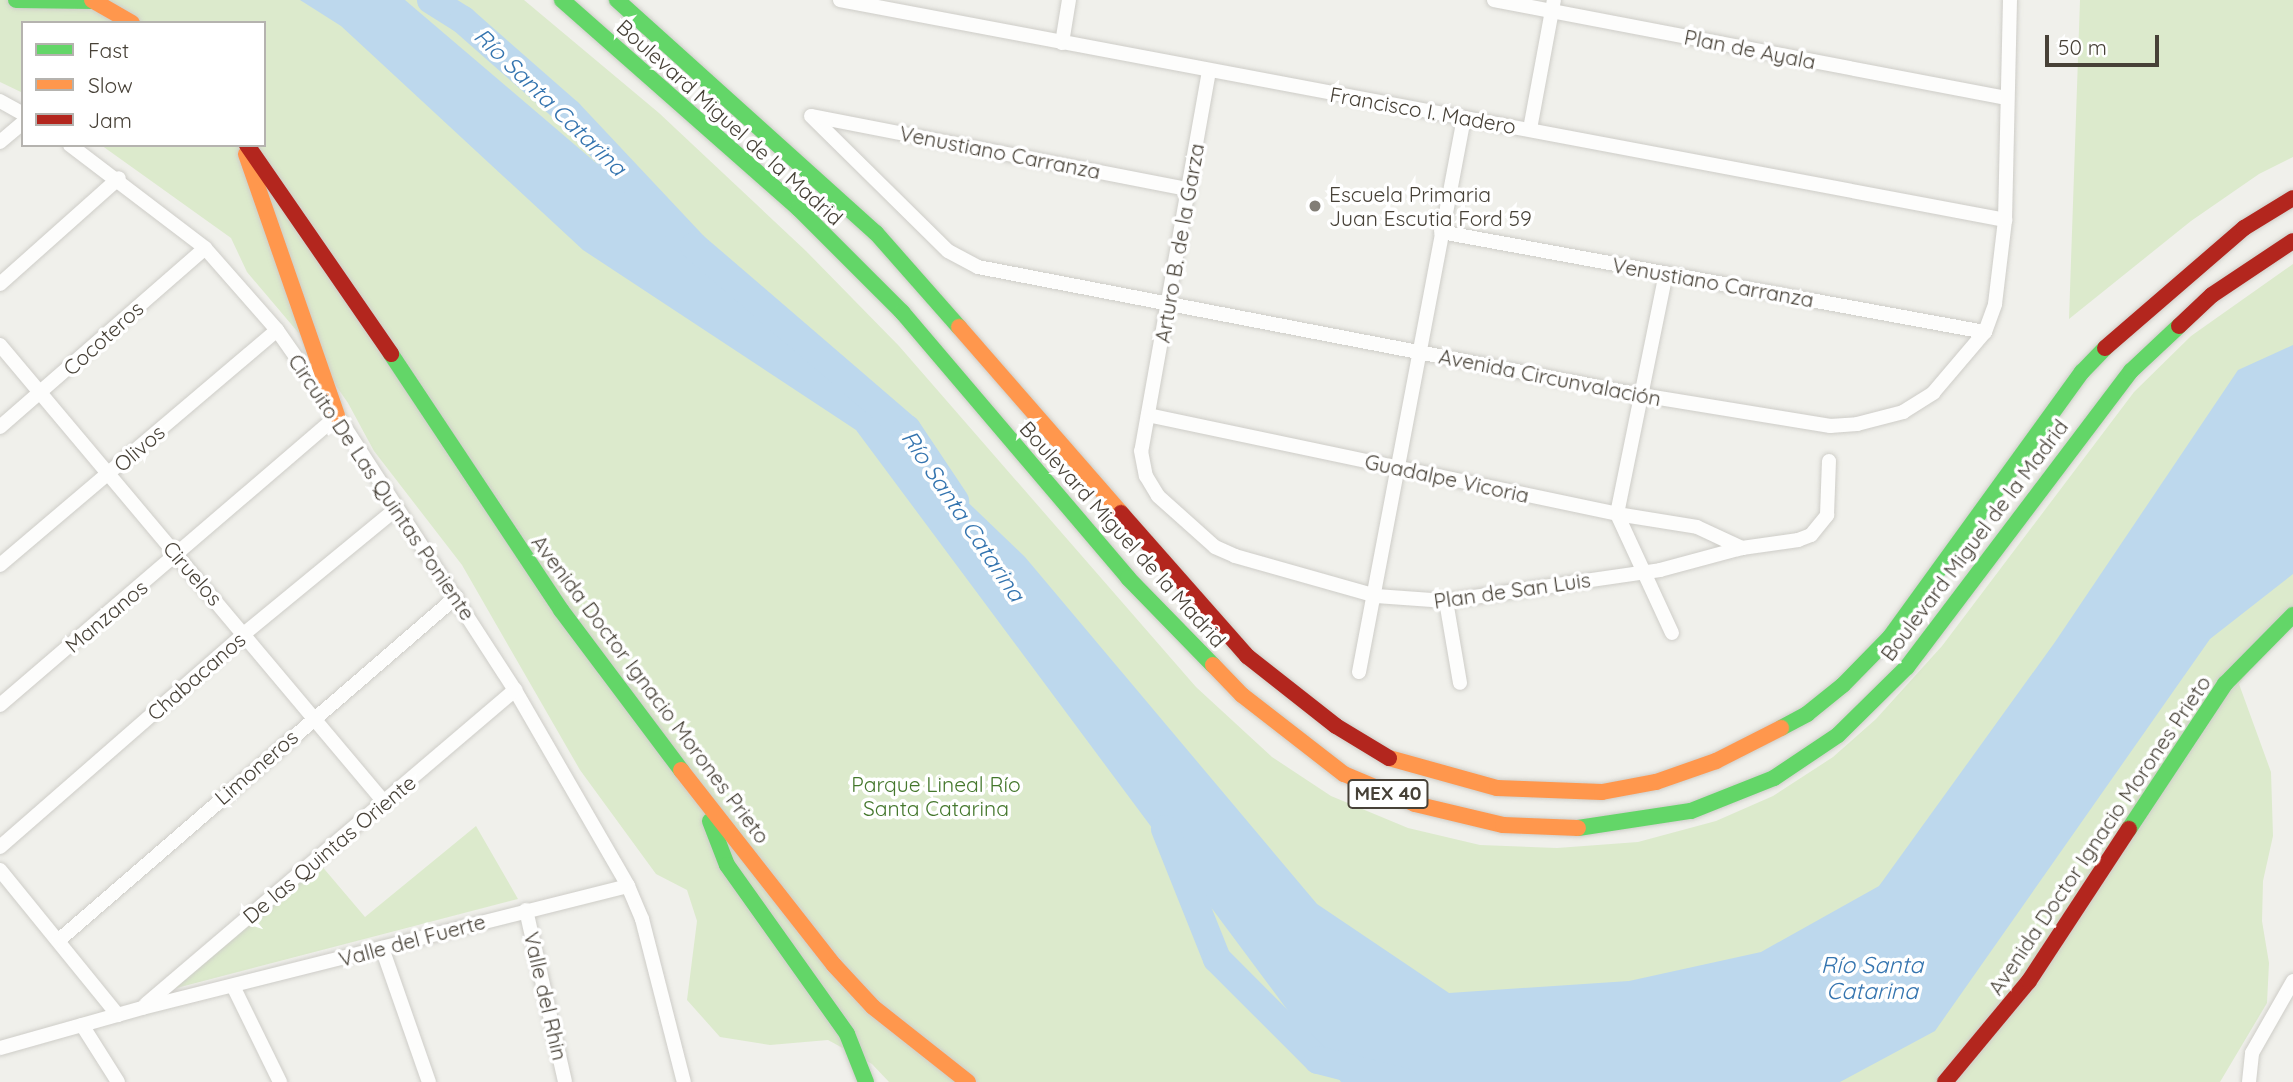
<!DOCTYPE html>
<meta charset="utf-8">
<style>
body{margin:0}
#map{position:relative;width:2293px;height:1082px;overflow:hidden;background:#f0f0eb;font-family:Quicksand,sans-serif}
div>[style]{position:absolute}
.green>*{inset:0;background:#dceacc}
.water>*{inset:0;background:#bdd8ed}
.river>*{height:28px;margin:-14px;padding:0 14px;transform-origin:14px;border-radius:14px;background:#bdd8ed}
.roads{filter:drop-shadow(0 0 2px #cecdc8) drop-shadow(0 0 2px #cecdc8)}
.street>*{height:14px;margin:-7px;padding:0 7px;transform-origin:7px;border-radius:7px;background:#fdfdfc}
.fast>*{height:16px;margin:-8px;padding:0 8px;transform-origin:8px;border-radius:8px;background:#63d668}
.slow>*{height:16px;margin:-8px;padding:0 8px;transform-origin:8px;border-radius:8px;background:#ff974d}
.jam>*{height:16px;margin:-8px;padding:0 8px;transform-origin:8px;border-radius:8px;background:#b3261e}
.dots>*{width:19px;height:19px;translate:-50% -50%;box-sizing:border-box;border:4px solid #fff;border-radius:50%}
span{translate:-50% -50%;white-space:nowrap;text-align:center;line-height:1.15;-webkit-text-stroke:7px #fff;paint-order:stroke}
.shield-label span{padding:2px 5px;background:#fff;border:2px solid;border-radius:5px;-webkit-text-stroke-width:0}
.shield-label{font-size:19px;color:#474137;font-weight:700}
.street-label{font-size:21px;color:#474137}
.poi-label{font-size:21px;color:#474137}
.left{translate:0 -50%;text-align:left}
.park-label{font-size:21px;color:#44772c}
.water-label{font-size:23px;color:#3474af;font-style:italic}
.legend{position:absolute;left:21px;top:21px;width:245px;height:126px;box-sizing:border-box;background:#fff;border:2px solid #b5b3af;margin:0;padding:9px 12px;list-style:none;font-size:21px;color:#474137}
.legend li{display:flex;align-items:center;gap:14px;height:35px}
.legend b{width:35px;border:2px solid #b5b3af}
.scale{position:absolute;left:2045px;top:35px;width:114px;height:32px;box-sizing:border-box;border:4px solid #474137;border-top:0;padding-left:9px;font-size:21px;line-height:24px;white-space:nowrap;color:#474137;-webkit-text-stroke:5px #fff;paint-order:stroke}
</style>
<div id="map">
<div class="green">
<div style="clip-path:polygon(0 0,524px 0,659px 113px,806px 251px,899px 346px,1196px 687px,1272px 757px,1331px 796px,1408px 828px,1480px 845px,1557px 848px,1638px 842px,1716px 821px,1773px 796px,1833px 757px,1876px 719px,1942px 646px,2134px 392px,2191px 336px,2293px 264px,2293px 612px,2239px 684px,2271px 772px,2273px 836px,2263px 881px,2262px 921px,2269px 963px,2267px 1003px,2220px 1082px,889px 1082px,872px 1064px,828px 1040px,770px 1045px,720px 1037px,687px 1000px,697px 921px,687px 890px,656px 874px,580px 770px,462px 565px,374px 451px,348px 403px,302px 337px,247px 272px,231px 238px,101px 145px,264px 145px,264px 23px,23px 23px,23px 93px,0 82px)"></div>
<div style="clip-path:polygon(2080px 0,2293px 0,2293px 157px,2259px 174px,2191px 221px,2069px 319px)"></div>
<div style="clip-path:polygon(476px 826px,518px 899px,165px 991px,320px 864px,365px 917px)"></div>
</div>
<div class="water">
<div style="clip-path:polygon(300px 0,405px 0,758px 301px,1025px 557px,1317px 904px,1449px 993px,1629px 981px,1761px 952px,1879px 886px,2055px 642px,2238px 370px,2293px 345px,2293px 574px,2210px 639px,1935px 1031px,1840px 1082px,1341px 1082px,856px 430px,583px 250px,341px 26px)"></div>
</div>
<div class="river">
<div style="left:431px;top:0;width:38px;rotate:32deg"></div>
<div style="left:463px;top:20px;width:141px;rotate:41.3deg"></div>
<div style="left:569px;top:113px;width:183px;rotate:46.8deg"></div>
<div style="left:694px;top:246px;width:281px;rotate:40.7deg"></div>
<div style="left:907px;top:429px;width:87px;rotate:56.3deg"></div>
<div style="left:1165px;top:829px;width:140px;rotate:68.2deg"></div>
<div style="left:1217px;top:959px;width:143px;rotate:45deg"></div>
<div style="left:1318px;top:1060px;width:89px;rotate:14.3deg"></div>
</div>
<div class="roads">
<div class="street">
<div style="left:840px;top:0;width:1186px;rotate:10.69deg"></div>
<div style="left:1494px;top:0;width:521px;rotate:10.84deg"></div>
<div style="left:1062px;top:43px;width:44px;rotate:-80.8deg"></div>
<div style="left:1209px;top:71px;width:386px;rotate:100.1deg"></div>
<div style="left:1141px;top:451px;width:25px;rotate:79deg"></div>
<div style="left:1146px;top:476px;width:23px;rotate:59deg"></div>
<div style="left:1158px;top:496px;width:76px;rotate:41.8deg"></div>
<div style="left:1215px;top:547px;width:22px;rotate:24deg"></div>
<div style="left:1235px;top:556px;width:147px;rotate:15.8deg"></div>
<div style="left:1376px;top:596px;width:70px;rotate:4.1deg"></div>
<div style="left:1446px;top:601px;width:216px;rotate:-8.2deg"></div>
<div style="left:1660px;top:570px;width:85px;rotate:-15deg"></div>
<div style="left:1742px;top:548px;width:57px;rotate:-8.1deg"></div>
<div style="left:1798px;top:540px;width:14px;rotate:-21deg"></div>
<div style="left:1811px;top:535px;width:26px;rotate:-51deg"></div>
<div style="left:1827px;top:515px;width:54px;rotate:-87.9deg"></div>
<div style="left:0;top:101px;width:26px;rotate:29deg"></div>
<div style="left:811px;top:116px;width:192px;rotate:44.6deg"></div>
<div style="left:948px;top:251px;width:34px;rotate:28deg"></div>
<div style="left:978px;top:267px;width:675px;rotate:10.93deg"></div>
<div style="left:1641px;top:395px;width:192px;rotate:9.3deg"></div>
<div style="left:1830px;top:426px;width:27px;rotate:-4deg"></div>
<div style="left:1857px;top:424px;width:48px;rotate:-14.6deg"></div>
<div style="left:1903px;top:412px;width:36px;rotate:-32deg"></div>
<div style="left:1933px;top:393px;width:80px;rotate:-49.6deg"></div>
<div style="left:1985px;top:332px;width:30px;rotate:-70deg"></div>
<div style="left:1995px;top:304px;width:85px;rotate:-83.2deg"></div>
<div style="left:2005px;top:220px;width:220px;rotate:-88.7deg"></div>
<div style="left:812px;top:116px;width:384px;rotate:11deg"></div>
<div style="left:1530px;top:129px;width:131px;rotate:-79.5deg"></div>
<div style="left:0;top:142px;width:30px;rotate:-40deg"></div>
<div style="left:70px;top:145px;width:170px;rotate:37.3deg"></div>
<div style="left:205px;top:248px;width:109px;rotate:48.7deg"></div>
<div style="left:277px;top:330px;width:73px;rotate:55deg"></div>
<div style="left:1441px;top:232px;width:553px;rotate:10.42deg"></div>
<div style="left:1666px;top:273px;width:246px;rotate:101.5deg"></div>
<div style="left:1617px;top:514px;width:131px;rotate:65.2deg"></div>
<div style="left:0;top:284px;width:159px;rotate:-41.7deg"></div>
<div style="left:0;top:345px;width:597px;rotate:49.96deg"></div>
<div style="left:335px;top:412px;width:331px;rotate:57.1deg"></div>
<div style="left:515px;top:690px;width:226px;rotate:60deg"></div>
<div style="left:1148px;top:415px;width:479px;rotate:11.9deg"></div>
<div style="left:1617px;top:514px;width:81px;rotate:9.2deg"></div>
<div style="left:1697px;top:527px;width:50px;rotate:25deg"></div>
<div style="left:0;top:427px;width:272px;rotate:-41.1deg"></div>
<div style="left:0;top:565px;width:363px;rotate:-40.3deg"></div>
<div style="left:1446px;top:601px;width:83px;rotate:80.3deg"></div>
<div style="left:1359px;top:672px;width:564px;rotate:-79.27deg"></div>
<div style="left:0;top:705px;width:444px;rotate:-40.6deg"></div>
<div style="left:0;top:847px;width:325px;rotate:-41.1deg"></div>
<div style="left:245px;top:633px;width:195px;rotate:-39.4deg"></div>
<div style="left:0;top:870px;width:187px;rotate:50.9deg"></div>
<div style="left:526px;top:910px;width:176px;rotate:77.2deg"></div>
<div style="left:59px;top:940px;width:525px;rotate:-40.83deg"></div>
<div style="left:382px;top:948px;width:142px;rotate:70.7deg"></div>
<div style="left:233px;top:986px;width:107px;rotate:63.9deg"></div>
<div style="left:146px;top:1004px;width:485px;rotate:-40.4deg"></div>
<div style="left:82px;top:1025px;width:67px;rotate:57.7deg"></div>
<div style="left:0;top:1048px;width:148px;rotate:-15.7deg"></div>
<div style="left:142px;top:1008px;width:501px;rotate:-14.09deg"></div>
<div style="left:628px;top:886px;width:36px;rotate:67deg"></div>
<div style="left:642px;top:919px;width:168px;rotate:75.6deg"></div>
<div style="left:2249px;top:1082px;width:29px;rotate:-84deg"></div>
<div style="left:2252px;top:1053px;width:83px;rotate:-60.3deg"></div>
</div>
<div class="fast">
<div style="left:16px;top:0;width:78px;rotate:0.7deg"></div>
<div style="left:562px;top:0;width:316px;rotate:41.4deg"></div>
<div style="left:799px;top:209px;width:146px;rotate:45deg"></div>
<div style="left:902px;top:312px;width:349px;rotate:49.6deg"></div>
<div style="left:1128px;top:578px;width:122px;rotate:45.7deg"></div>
<div style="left:617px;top:0;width:348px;rotate:42deg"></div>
<div style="left:876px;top:233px;width:125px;rotate:48.6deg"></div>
<div style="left:391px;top:354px;width:307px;rotate:56.4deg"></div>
<div style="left:561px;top:610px;width:200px;rotate:53.1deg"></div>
<div style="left:1781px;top:728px;width:30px;rotate:-28deg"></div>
<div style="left:1807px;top:714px;width:46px;rotate:-38.9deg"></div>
<div style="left:1843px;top:685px;width:67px;rotate:-45.6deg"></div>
<div style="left:1890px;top:637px;width:327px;rotate:-54.1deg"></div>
<div style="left:2082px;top:372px;width:33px;rotate:-46deg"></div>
<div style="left:710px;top:821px;width:47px;rotate:68.9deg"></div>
<div style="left:727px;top:865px;width:207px;rotate:54.6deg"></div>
<div style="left:847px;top:1034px;width:52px;rotate:68.4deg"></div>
<div style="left:1578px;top:828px;width:114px;rotate:-8.6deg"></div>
<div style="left:1691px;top:811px;width:89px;rotate:-21.7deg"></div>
<div style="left:1774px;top:778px;width:77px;rotate:-33.9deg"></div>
<div style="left:1838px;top:735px;width:97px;rotate:-44.6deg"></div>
<div style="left:1907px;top:667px;width:371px;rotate:-52.9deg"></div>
<div style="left:2131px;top:371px;width:66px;rotate:-43.2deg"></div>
<div style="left:2129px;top:829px;width:174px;rotate:-56.5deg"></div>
<div style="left:2225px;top:684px;width:97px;rotate:-45.4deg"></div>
</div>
<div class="slow">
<div style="left:92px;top:0;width:46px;rotate:29.9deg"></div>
<div style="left:246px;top:154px;width:277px;rotate:70.8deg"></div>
<div style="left:959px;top:327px;width:247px;rotate:48.9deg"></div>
<div style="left:1213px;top:665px;width:42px;rotate:46deg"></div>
<div style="left:1242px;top:695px;width:129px;rotate:37.8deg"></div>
<div style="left:1344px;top:774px;width:77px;rotate:22.9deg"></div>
<div style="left:1415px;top:804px;width:90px;rotate:13.4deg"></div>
<div style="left:1503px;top:825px;width:75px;rotate:2.3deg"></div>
<div style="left:1389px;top:758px;width:112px;rotate:15.5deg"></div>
<div style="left:1497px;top:788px;width:105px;rotate:2.2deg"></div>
<div style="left:1602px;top:792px;width:55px;rotate:-10.5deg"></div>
<div style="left:1656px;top:782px;width:64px;rotate:-19.3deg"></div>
<div style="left:1716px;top:761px;width:73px;rotate:-26.9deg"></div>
<div style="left:681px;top:770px;width:248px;rotate:51.9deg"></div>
<div style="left:834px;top:965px;width:57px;rotate:47.1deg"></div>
<div style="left:873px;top:1007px;width:121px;rotate:38.3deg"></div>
</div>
<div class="jam">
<div style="left:247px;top:145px;width:254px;rotate:55.4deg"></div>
<div style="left:2179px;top:326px;width:45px;rotate:-43.2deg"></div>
<div style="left:2212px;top:295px;width:97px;rotate:-33.7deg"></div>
<div style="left:2105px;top:348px;width:184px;rotate:-40.8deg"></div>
<div style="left:2244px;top:228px;width:57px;rotate:-31.5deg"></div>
<div style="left:1121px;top:513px;width:191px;rotate:48.6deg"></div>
<div style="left:1247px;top:656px;width:113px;rotate:38.2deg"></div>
<div style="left:1336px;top:726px;width:62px;rotate:31.1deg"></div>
<div style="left:1945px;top:1082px;width:131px;rotate:-50.3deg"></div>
<div style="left:2029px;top:981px;width:182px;rotate:-56.7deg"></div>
</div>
</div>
<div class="dots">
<div style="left:1315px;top:206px;background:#827e76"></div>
</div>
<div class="shield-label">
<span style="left:1388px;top:794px">MEX 40</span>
</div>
<div class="street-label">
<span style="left:1750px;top:49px;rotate:11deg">Plan de Ayala</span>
<span style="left:1423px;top:110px;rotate:10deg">Francisco I. Madero</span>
<span style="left:730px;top:122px;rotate:42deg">Boulevard Miguel de la Madrid</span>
<span style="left:1000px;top:152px;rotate:11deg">Venustiano Carranza</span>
<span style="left:1179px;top:243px;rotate:-80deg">Arturo B. de la Garza</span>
<span style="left:1713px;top:282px;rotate:10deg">Venustiano Carranza</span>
<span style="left:103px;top:338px;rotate:-42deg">Cocoteros</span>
<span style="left:1550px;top:377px;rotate:11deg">Avenida Circunvalación</span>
<span style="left:139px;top:448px;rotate:-41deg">Olivos</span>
<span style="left:1447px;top:478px;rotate:12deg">Guadalpe Vicoria</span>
<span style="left:382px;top:487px;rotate:56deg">Circuito De Las Quintas Poniente</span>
<span style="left:1123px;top:534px;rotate:48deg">Boulevard Miguel de la Madrid</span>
<span style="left:1974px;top:540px;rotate:-53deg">Boulevard Miguel de la Madrid</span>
<span style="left:193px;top:573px;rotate:49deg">Ciruelos</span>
<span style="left:1512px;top:590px;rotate:-8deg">Plan de San Luis</span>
<span style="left:106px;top:616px;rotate:-40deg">Manzanos</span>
<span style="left:196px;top:676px;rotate:-41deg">Chabacanos</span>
<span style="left:651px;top:689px;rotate:53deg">Avenida Doctor Ignacio Morones Prieto</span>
<span style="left:256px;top:767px;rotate:-41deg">Limoneros</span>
<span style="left:2099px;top:835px;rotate:-56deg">Avenida Doctor Ignacio Morones Prieto</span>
<span style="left:329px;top:849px;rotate:-40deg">De las Quintas Oriente</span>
<span style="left:412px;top:940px;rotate:-15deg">Valle del Fuerte</span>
<span style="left:546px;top:996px;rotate:77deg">Valle del Rhin</span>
</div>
<div class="poi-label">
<span class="left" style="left:1329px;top:206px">Escuela Primaria<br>Juan Escutia Ford 59</span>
</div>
<div class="park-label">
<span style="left:936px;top:796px">Parque Lineal Río<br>Santa Catarina</span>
</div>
<div class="water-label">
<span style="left:550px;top:102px;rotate:44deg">Río Santa Catarina</span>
<span style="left:963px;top:516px;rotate:56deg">Río Santa Catarina</span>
<span style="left:1872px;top:978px">Río Santa<br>Catarina</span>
</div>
<ul class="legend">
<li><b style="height:9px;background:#63d668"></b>Fast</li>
<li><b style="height:9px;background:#ff974d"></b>Slow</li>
<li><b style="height:9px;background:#b3261e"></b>Jam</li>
</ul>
<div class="scale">50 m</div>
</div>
